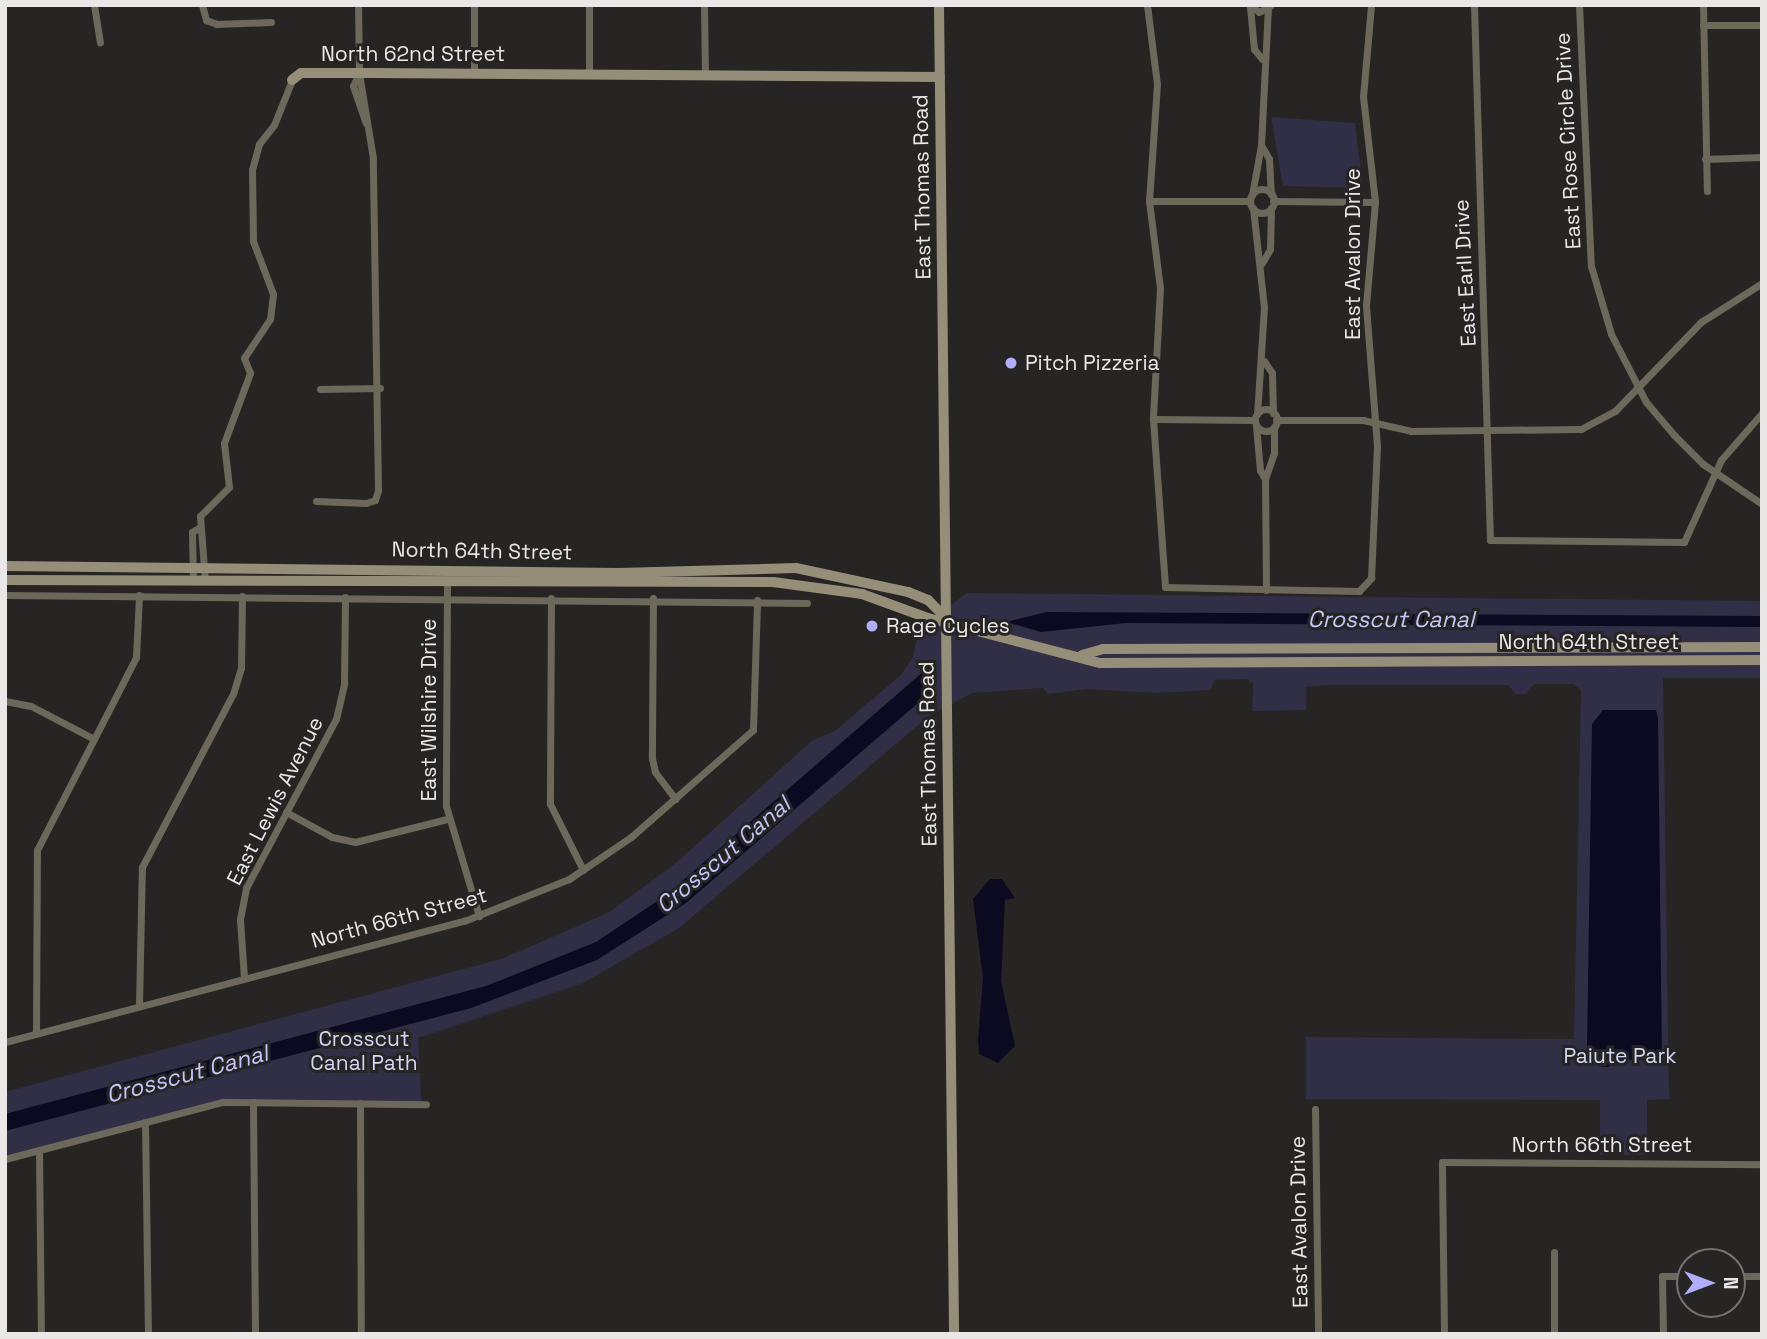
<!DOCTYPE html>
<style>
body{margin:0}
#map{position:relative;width:1767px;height:1339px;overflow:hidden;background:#262523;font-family:"Space Grotesk",sans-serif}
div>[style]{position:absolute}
.green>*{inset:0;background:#302f46}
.water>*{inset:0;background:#0c0a21}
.street>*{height:7px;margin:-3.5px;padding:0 3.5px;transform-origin:3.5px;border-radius:3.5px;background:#6c685a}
.street>.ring{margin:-3.5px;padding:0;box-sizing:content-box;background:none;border:7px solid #6c685a;border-radius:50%}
.secondary>*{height:10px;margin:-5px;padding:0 5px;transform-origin:5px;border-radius:5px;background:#958e78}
.dots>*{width:19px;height:19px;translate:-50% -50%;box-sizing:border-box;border:4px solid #262523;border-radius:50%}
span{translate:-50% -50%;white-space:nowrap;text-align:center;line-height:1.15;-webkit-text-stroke:6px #262523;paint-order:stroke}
.street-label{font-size:21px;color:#e9e8e7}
.poi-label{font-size:21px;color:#e9e8e7}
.left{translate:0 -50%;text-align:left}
.park-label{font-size:21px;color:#d5d5f7}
.water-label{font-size:23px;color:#c5c4fc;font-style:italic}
.frame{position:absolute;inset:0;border:7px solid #e9e8e7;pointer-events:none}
.north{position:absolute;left:1676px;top:1248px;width:70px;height:70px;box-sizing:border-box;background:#262523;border:2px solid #747371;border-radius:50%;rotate:90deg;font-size:19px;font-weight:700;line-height:28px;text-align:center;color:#e9e8e7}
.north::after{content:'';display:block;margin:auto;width:24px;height:32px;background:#b0aefa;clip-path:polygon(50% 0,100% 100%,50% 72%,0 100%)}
</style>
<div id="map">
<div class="green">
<div style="clip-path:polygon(1271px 117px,1355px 123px,1363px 188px,1283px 186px)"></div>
<div style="clip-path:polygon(967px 593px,1762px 601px,1762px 678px,1663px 678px,1669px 1099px,1647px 1100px,1647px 1155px,1600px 1155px,1600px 1100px,1306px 1099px,1306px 1037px,1574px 1039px,1581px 690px,1573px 684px,1534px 684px,1526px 694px,1516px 694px,1508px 685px,1330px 685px,1306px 687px,1306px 710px,1252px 711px,1253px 684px,1247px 679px,1214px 680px,1211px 690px,1158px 693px,1086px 689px,1048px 694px,1043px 688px,972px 693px,930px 715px,679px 928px,583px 983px,418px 1038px,421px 1099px,426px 1104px,223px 1102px,5px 1159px,5px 1092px,501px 959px,608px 913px,676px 863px,813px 740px,835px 731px,901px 675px,913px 657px,919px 628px)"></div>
</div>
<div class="water">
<div style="clip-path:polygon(1047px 612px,1762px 616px,1762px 627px,1126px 623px,1041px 632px,1006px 622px)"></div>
<div style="clip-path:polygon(932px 664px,932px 691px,686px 903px,597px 960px,471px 1008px,5px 1131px,5px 1114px,486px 986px,596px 942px,665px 896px)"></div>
<div style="clip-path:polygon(1603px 710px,1656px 710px,1658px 718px,1662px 1060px,1619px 1060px,1608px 1067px,1597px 1066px,1587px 1047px,1592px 724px)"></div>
<div style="clip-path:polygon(990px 879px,1002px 879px,1015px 898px,1005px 900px,1001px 981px,1015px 1046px,998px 1063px,979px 1054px,978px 1040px,983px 978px,973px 899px)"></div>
</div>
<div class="street">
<div style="left:94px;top:5px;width:38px;rotate:81deg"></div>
<div style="left:202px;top:5px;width:16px;rotate:75deg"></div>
<div style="left:206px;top:20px;width:12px;rotate:20deg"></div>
<div style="left:217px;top:24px;width:54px;rotate:-2.1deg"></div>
<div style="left:474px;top:5px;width:68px;rotate:90deg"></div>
<div style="left:589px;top:5px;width:69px;rotate:90deg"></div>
<div style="left:704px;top:5px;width:70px;rotate:89.2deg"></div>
<div style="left:1147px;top:5px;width:80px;rotate:82.8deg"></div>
<div style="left:1157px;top:84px;width:117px;rotate:93.9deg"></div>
<div style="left:1149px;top:201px;width:88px;rotate:82.8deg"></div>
<div style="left:1160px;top:288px;width:131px;rotate:93.1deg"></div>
<div style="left:1153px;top:419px;width:168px;rotate:85.9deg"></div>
<div style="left:1165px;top:587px;width:194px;rotate:1.2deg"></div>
<div style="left:1359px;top:591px;width:18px;rotate:-47deg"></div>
<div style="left:1371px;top:578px;width:132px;rotate:-87.4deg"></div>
<div style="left:1377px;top:446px;width:141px;rotate:-94.5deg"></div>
<div style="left:1366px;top:305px;width:103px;rotate:-85deg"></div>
<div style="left:1375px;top:202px;width:106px;rotate:-96.5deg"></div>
<div style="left:1363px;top:97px;width:92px;rotate:-85deg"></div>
<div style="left:1250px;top:5px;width:11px;rotate:38deg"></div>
<div style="left:1259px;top:12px;width:13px;rotate:-29deg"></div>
<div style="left:1474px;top:5px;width:535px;rotate:88.29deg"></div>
<div style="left:1490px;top:540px;width:194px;rotate:0.6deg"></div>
<div style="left:1684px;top:542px;width:90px;rotate:-65.7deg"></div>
<div style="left:1721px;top:460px;width:62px;rotate:-48.9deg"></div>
<div style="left:1579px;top:5px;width:261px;rotate:87.4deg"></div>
<div style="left:1591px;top:266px;width:71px;rotate:73.6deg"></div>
<div style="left:1611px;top:334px;width:76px;rotate:62.8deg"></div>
<div style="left:1646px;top:402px;width:43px;rotate:49.7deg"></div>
<div style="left:1674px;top:435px;width:41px;rotate:45deg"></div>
<div style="left:1703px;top:464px;width:71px;rotate:34.1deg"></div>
<div style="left:1703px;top:5px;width:186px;rotate:88.8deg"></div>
<div style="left:1250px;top:7px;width:42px;rotate:84.6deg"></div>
<div style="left:1254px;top:49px;width:13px;rotate:51deg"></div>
<div style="left:1703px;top:25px;width:59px"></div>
<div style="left:359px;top:73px;width:14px;rotate:115deg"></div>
<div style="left:353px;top:86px;width:39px;rotate:71deg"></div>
<div style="left:1261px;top:145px;width:16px;rotate:60deg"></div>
<div style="left:1269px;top:159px;width:35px;rotate:87deg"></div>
<div style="left:1705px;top:159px;width:57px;rotate:-2deg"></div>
<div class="ring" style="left:1250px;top:189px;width:17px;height:17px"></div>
<div style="left:1252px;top:195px;width:51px;rotate:-79.8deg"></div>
<div style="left:1261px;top:145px;width:137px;rotate:-87.1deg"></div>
<div style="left:1149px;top:201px;width:101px"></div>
<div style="left:1273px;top:201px;width:102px;rotate:0.6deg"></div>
<div style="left:1253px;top:208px;width:100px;rotate:83.7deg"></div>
<div style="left:1264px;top:307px;width:107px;rotate:93.7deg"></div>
<div style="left:1262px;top:263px;width:16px;rotate:-60deg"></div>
<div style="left:1270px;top:249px;width:41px;rotate:-88.6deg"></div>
<div style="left:1264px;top:361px;width:14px;rotate:56deg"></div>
<div style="left:1272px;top:373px;width:40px;rotate:88.6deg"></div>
<div style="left:320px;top:389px;width:60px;rotate:-1deg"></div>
<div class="ring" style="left:1255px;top:409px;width:15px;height:15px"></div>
<div style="left:1153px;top:419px;width:102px;rotate:0.6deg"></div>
<div style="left:1276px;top:420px;width:87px"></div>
<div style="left:1363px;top:420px;width:49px;rotate:12.9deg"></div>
<div style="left:1411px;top:431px;width:170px;rotate:-0.7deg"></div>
<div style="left:1581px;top:429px;width:38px;rotate:-28deg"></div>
<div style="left:1615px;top:411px;width:124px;rotate:-46deg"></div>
<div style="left:1701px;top:322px;width:72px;rotate:-32.6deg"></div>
<div style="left:1256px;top:426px;width:44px;rotate:84.8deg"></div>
<div style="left:1260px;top:470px;width:10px;rotate:61deg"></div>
<div style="left:316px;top:501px;width:50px;rotate:2.3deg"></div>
<div style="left:366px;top:503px;width:9px;rotate:-18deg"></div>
<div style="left:375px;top:500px;width:10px;rotate:-73deg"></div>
<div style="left:378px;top:490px;width:332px;rotate:-90.9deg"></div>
<div style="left:373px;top:158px;width:86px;rotate:-99.4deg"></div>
<div style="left:359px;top:73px;width:68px;rotate:-90.8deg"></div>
<div style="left:193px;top:581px;width:49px;rotate:-91.2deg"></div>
<div style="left:192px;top:532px;width:9px;rotate:-32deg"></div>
<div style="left:205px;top:581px;width:65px;rotate:-94.4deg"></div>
<div style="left:200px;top:516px;width:41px;rotate:-45deg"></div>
<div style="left:229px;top:487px;width:44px;rotate:-96.5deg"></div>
<div style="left:224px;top:443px;width:75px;rotate:-69.6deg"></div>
<div style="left:250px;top:373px;width:16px;rotate:-112deg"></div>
<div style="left:244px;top:358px;width:47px;rotate:-56.3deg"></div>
<div style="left:270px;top:319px;width:25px;rotate:-83deg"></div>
<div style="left:273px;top:294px;width:57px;rotate:-110.7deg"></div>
<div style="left:253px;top:241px;width:71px;rotate:-90.8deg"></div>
<div style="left:252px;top:170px;width:27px;rotate:-75deg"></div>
<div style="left:259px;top:144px;width:24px;rotate:-52deg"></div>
<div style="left:274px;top:125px;width:48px;rotate:-68.2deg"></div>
<div style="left:447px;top:584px;width:222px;rotate:90.3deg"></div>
<div style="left:446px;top:806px;width:115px;rotate:73.3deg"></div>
<div style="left:1266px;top:590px;width:111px;rotate:-90.5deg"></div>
<div style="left:1265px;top:479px;width:28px;rotate:-71deg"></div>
<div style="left:1274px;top:453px;width:26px;rotate:-90deg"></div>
<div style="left:5px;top:595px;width:802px;rotate:0.57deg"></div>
<div style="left:551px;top:598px;width:206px;rotate:90.3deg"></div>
<div style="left:550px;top:804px;width:74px;rotate:63.4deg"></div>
<div style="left:653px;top:598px;width:160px;rotate:90.4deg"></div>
<div style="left:652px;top:758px;width:14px;rotate:78deg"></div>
<div style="left:655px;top:772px;width:34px;rotate:53deg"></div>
<div style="left:5px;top:701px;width:26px;rotate:11deg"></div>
<div style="left:31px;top:706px;width:71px;rotate:27.6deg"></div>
<div style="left:286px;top:812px;width:52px;rotate:28.5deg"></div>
<div style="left:332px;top:837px;width:24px;rotate:12deg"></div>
<div style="left:355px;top:842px;width:95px;rotate:-14deg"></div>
<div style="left:244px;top:978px;width:59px;rotate:-93.9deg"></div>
<div style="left:240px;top:919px;width:32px;rotate:-79deg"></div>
<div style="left:246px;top:888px;width:191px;rotate:-62deg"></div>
<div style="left:336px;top:719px;width:37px;rotate:-77deg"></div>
<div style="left:344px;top:683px;width:86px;rotate:-89.3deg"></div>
<div style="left:139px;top:1006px;width:139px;rotate:-88.8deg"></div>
<div style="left:142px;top:867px;width:195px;rotate:-62.3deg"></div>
<div style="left:233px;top:694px;width:27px;rotate:-73deg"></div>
<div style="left:241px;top:668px;width:72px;rotate:-89.2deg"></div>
<div style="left:36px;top:1033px;width:183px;rotate:-89.7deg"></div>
<div style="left:37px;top:850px;width:217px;rotate:-62.8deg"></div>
<div style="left:136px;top:657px;width:62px;rotate:-87.2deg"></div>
<div style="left:5px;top:1042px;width:475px;rotate:-14.8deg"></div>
<div style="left:464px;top:921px;width:113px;rotate:-21.8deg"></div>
<div style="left:569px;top:879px;width:75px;rotate:-34.1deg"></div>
<div style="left:631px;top:837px;width:162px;rotate:-41.3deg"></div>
<div style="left:753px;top:730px;width:130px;rotate:-88.2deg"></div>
<div style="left:253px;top:1102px;width:232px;rotate:89.5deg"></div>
<div style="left:360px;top:1103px;width:231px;rotate:89.8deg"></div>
<div style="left:1315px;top:1109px;width:225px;rotate:89.2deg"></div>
<div style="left:145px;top:1122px;width:212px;rotate:89.2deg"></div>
<div style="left:39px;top:1150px;width:184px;rotate:89.4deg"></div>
<div style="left:5px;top:1159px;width:225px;rotate:-14.7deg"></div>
<div style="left:223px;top:1102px;width:203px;rotate:0.6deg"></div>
<div style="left:1554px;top:1252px;width:82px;rotate:90deg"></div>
<div style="left:1732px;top:1276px;width:30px"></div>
<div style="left:1444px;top:1334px;width:172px;rotate:-90.7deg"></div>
<div style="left:1442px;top:1162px;width:320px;rotate:0.4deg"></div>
<div style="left:1663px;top:1334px;width:58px;rotate:-91deg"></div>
<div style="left:1662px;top:1276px;width:28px"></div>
</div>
<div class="secondary">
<div style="left:939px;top:5px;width:1329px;rotate:89.35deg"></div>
<div style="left:292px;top:80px;width:11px;rotate:-38deg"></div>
<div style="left:301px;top:73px;width:70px"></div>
<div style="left:371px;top:73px;width:569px;rotate:0.4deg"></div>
<div style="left:5px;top:566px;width:614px;rotate:0.65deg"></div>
<div style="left:619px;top:573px;width:177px;rotate:-1.6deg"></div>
<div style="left:796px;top:568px;width:115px;rotate:12.1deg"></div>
<div style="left:908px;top:592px;width:22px;rotate:22deg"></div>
<div style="left:928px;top:600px;width:25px;rotate:45deg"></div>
<div style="left:5px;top:580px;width:768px;rotate:0.15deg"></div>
<div style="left:773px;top:582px;width:90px;rotate:7.7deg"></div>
<div style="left:862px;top:594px;width:70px;rotate:20deg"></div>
<div style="left:928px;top:618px;width:178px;rotate:14.7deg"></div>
<div style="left:1100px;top:663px;width:662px;rotate:-0.26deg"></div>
<div style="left:1082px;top:655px;width:22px;rotate:-16deg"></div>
<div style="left:1103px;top:649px;width:659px;rotate:-0.17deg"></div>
</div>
<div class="dots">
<div style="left:1011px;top:363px;background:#b0aefa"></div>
<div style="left:872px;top:626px;background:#b0aefa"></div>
</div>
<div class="street-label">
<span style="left:413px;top:54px">North 62nd Street</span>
<span style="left:1568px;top:141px;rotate:-93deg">East Rose Circle Drive</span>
<span style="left:922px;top:187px;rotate:-91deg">East Thomas Road</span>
<span style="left:1353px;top:254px;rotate:-90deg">East Avalon Drive</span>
<span style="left:1465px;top:273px;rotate:-93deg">East Earll Drive</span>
<span style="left:482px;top:551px;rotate:1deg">North 64th Street</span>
<span style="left:1589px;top:642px">North 64th Street</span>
<span style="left:429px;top:710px;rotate:-90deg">East Wilshire Drive</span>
<span style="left:928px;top:754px;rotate:-91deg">East Thomas Road</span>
<span style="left:275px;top:801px;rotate:-63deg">East Lewis Avenue</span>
<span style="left:399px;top:918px;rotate:-15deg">North 66th Street</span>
<span style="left:1602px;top:1145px">North 66th Street</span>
<span style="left:1299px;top:1222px;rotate:-91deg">East Avalon Drive</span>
</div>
<div class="poi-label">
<span class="left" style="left:1025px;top:363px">Pitch Pizzeria</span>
<span class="left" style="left:886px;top:626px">Rage Cycles</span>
</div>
<div class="park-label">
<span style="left:364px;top:1051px">Crosscut<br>Canal Path</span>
<span style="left:1620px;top:1056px">Paiute Park</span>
</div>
<div class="water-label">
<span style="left:1391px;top:619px">Crosscut Canal</span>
<span style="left:723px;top:855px;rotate:-40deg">Crosscut Canal</span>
<span style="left:187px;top:1074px;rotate:-15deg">Crosscut Canal</span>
</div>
<div class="frame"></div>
<div class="north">N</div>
</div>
